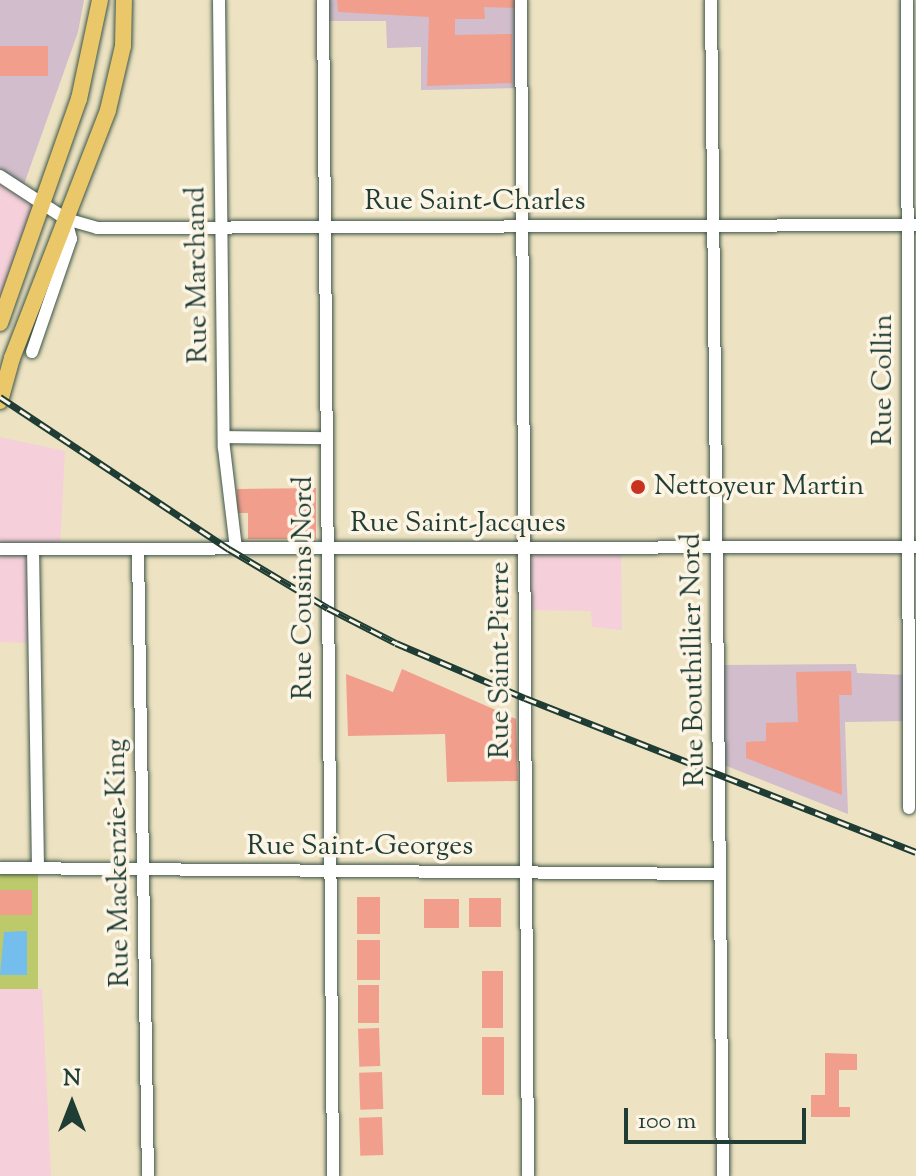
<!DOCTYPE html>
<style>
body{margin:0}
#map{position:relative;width:916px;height:1176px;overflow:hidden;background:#ede3c2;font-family:"Sorts Mill Goudy",serif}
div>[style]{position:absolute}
.built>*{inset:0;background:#f5cfda}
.industrial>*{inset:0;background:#d1bdcb}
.green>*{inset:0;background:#bcca6c;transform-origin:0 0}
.water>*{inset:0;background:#74beed}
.building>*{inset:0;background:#f29e8d;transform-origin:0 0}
.roads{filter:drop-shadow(0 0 2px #3e5649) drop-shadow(0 0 2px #3e5649)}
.minor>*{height:12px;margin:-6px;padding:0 6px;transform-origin:6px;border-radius:6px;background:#fff}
.major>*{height:16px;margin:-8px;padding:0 8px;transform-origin:8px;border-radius:8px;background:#eac769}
.rail>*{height:7px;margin-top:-3.5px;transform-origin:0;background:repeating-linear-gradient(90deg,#fcf5e5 0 12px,#1f3d34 0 24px);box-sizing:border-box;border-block:2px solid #1f3d34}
.dots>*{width:22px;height:22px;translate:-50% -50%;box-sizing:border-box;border:4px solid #fcf5e5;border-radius:50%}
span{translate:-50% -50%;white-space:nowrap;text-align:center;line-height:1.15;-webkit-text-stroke:7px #fcf5e5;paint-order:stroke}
.street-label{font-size:28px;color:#1f3d34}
.poi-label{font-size:28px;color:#1f3d34}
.left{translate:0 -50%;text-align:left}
.north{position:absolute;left:32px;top:1064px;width:80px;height:80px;-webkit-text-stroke:6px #fcf5e5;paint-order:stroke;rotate:0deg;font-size:22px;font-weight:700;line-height:32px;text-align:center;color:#1f3d34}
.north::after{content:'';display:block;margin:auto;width:28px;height:36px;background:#1f3d34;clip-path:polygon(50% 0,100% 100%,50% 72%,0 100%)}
.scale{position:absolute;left:624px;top:1108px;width:182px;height:36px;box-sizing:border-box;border:4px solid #1f3d34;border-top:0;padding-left:10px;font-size:24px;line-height:28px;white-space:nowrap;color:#1f3d34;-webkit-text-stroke:6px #fcf5e5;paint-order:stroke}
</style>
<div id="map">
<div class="built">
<div style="clip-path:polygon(0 176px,41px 202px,0 324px)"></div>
<div style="clip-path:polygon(0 437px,65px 451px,60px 549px,33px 549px,34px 643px,0 642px)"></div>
<div style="clip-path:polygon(524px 548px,621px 548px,622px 630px,592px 627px,591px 611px,525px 610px)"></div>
<div style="clip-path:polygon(0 989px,42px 989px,51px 1176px,0 1176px)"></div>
</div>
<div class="industrial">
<div style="clip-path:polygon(0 0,84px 0,78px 32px,22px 190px,0 176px)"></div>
<div style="clip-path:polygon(323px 0,521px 0,522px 88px,421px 90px,421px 47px,387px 48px,386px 21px,323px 21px)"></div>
<div style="clip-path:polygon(856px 664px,857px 673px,908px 675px,908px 721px,845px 722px,848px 814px,719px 763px,718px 665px)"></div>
</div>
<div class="green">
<div style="left:0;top:868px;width:38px;height:121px"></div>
</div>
<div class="water">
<div style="clip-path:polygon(27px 931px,27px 975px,0 975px,4px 932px)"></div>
</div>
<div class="building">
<div style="clip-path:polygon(337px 0,514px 0,514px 8px,484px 7px,485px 19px,455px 19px,455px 35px,512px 34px,512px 83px,427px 86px,429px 17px,338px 12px)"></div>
<div style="left:0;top:46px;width:48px;height:30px"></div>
<div style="clip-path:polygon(316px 488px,316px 539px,248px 539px,248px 513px,237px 513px,237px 489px)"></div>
<div style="clip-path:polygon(402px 669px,516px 719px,518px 781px,447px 782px,445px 734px,348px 736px,346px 674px,393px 692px)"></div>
<div style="clip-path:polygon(851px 671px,852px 695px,839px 695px,842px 795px,746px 758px,746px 742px,766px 741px,766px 723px,798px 722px,796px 672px)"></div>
<div style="left:32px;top:890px;width:25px;height:32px;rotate:90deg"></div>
<div style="left:357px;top:897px;width:23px;height:37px"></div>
<div style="left:469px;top:898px;width:32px;height:29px"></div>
<div style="left:424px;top:899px;width:35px;height:29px"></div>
<div style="left:380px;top:940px;width:40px;height:23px;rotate:90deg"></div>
<div style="left:482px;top:971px;width:21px;height:57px"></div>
<div style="left:358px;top:985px;width:21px;height:38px"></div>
<div style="left:379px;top:1028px;width:38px;height:21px;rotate:88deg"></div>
<div style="left:482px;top:1037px;width:22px;height:58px"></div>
<div style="clip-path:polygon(825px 1053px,857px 1054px,857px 1070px,839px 1070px,839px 1107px,850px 1107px,850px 1117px,811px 1117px,811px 1095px,825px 1095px)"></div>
<div style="left:382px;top:1072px;width:37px;height:23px;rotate:88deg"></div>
<div style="left:382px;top:1117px;width:38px;height:23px;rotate:88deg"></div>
</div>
<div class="roads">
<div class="minor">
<div style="left:219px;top:0;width:448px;rotate:89.4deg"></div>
<div style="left:224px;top:448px;width:101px;rotate:83.2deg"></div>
<div style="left:323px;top:0;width:1176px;rotate:89.51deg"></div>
<div style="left:521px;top:0;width:1176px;rotate:89.66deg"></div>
<div style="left:711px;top:0;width:1176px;rotate:89.42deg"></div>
<div style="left:907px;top:0;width:808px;rotate:89.86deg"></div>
<div style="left:0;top:176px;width:79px;rotate:33.1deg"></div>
<div style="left:66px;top:219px;width:32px;rotate:16deg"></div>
<div style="left:97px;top:228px;width:819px;rotate:-0.21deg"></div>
<div style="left:32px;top:352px;width:120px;rotate:-71deg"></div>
<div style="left:71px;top:239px;width:21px;rotate:-104deg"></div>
<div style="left:224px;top:437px;width:103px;rotate:0.6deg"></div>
<div style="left:0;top:549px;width:916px;rotate:-0.13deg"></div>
<div style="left:33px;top:549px;width:319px;rotate:89.1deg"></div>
<div style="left:138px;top:549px;width:627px;rotate:89.09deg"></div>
<div style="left:0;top:868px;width:720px;rotate:0.48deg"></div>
</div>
<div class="major">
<div style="left:0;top:323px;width:238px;rotate:-70.6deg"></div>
<div style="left:79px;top:99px;width:101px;rotate:-78deg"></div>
<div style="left:0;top:401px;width:45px;rotate:-74.4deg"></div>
<div style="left:12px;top:358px;width:266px;rotate:-68.8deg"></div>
<div style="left:108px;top:110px;width:66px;rotate:-76.8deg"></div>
<div style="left:123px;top:46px;width:46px;rotate:-88.8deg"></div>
</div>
</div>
<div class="rail">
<div style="left:0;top:397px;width:275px;rotate:33.6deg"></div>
<div style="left:229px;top:549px;width:115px;rotate:30.8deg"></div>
<div style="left:328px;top:608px;width:76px;rotate:27.2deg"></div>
<div style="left:396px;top:643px;width:140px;rotate:23.1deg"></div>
<div style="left:525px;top:698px;width:420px;rotate:21.5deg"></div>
</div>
<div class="dots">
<div style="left:638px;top:487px;background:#c8321e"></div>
</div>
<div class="street-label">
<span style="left:475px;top:202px">Rue Saint-Charles</span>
<span style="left:198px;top:275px;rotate:-91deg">Rue Marchand</span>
<span style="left:884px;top:380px;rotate:-90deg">Rue Collin</span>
<span style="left:458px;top:524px">Rue Saint-Jacques</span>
<span style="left:304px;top:588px;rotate:-90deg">Rue Cousins Nord</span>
<span style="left:501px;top:660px;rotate:-90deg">Rue Saint-Pierre</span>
<span style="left:694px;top:660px;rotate:-91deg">Rue Bouthillier Nord</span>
<span style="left:360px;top:847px">Rue Saint-Georges</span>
<span style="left:119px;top:863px;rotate:-91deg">Rue Mackenzie-King</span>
</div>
<div class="poi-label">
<span class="left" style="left:654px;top:487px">Nettoyeur Martin</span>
</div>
<div class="north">N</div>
<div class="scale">100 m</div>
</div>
